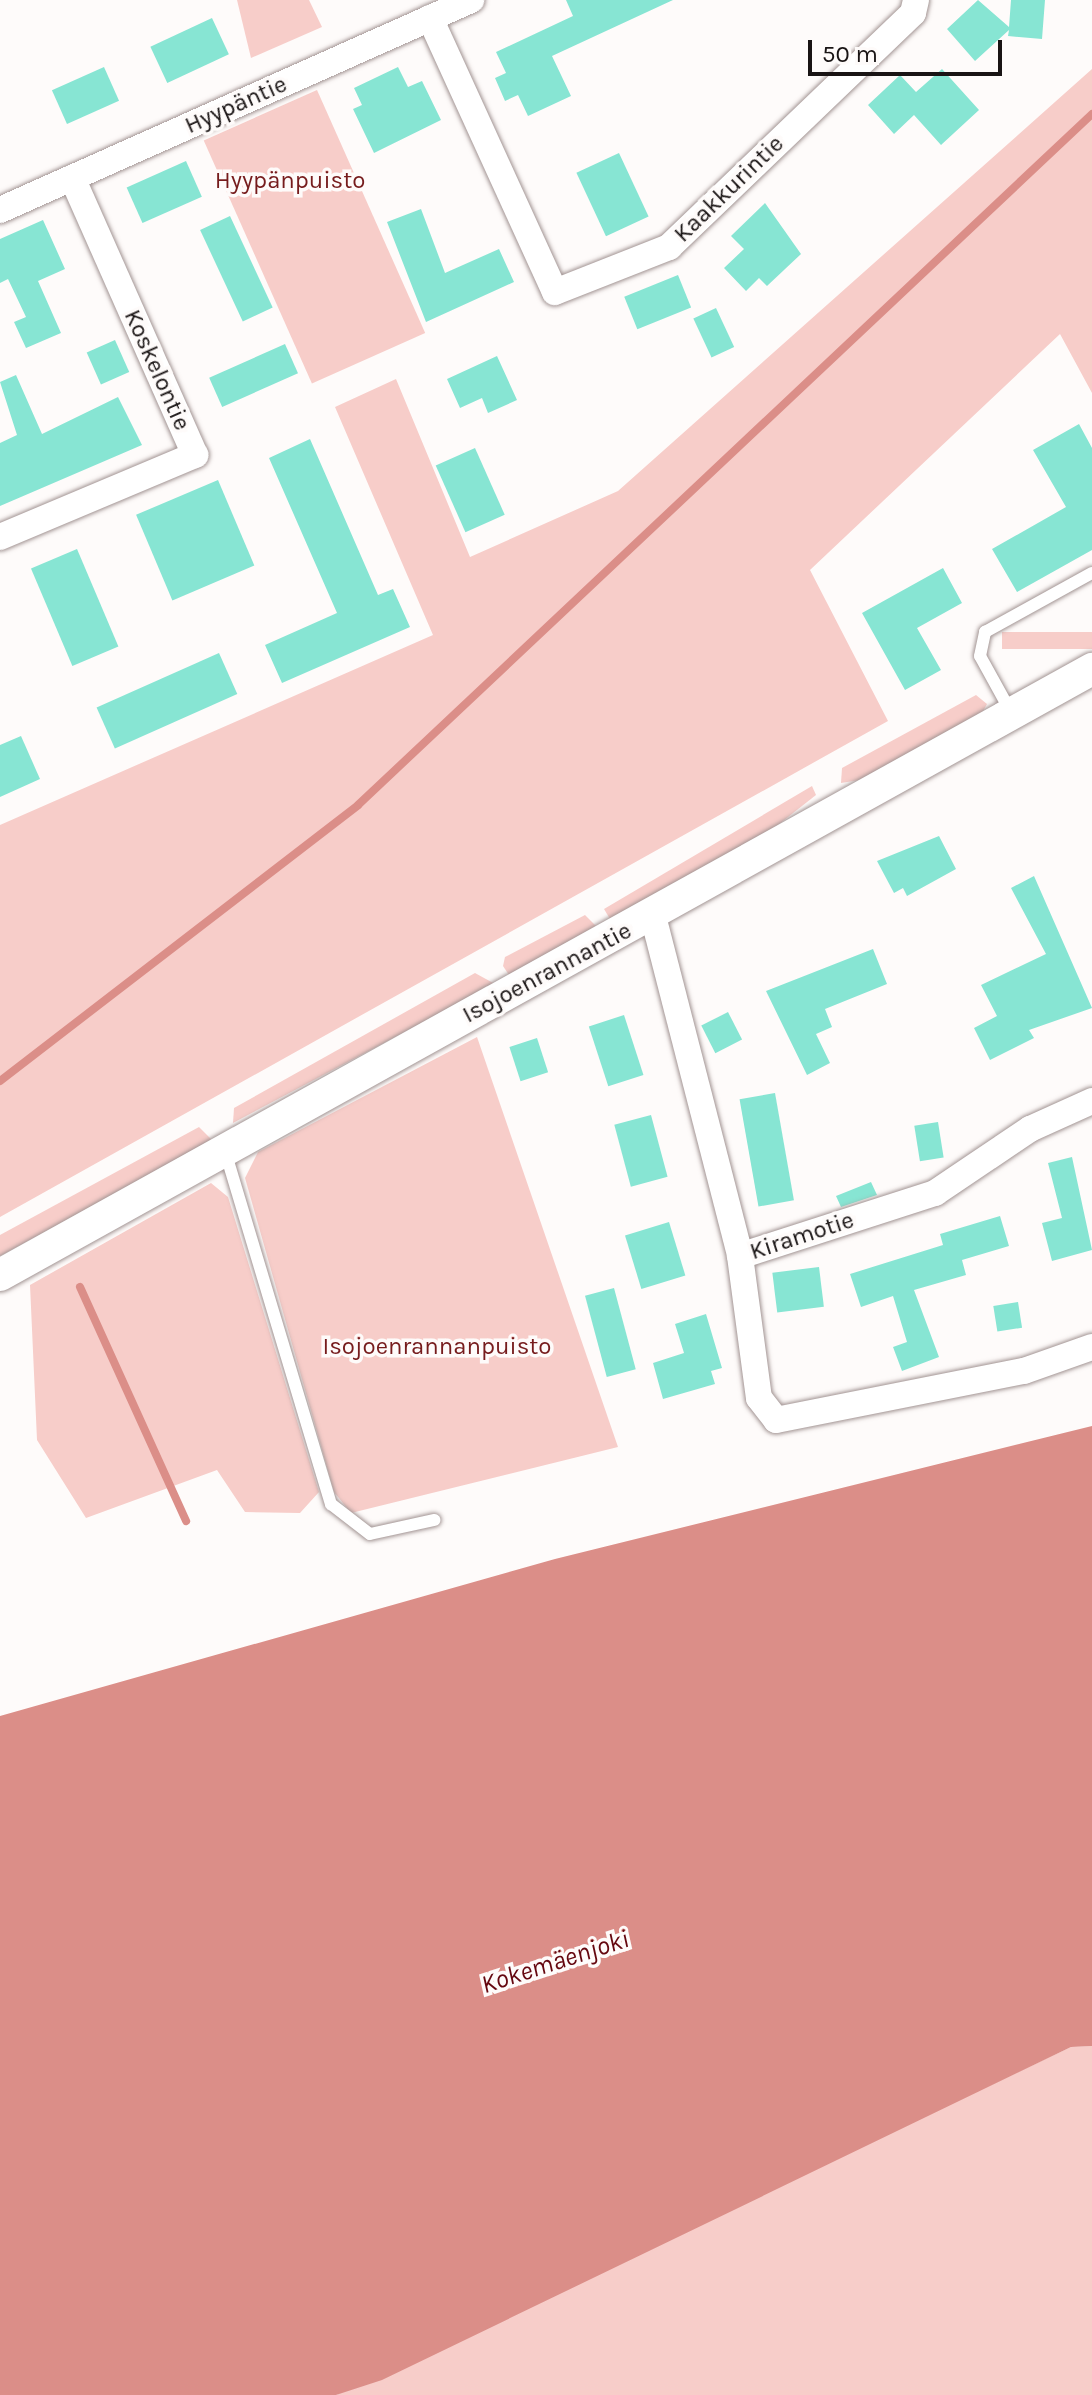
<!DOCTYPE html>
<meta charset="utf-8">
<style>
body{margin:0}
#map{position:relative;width:1092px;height:2395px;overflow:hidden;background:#fefbfa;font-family:Karla,sans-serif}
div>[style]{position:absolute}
.green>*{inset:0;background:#f7cdc9;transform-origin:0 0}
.water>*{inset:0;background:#db8e88}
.stream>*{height:8px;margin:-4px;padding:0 4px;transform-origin:4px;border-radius:4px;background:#db8e88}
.building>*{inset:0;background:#87e5d3;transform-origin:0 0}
.roads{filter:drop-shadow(0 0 2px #a29493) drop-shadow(0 0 2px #a29493)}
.service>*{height:12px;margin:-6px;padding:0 6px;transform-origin:6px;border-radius:6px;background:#fff}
.minor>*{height:26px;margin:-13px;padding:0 13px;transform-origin:13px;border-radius:13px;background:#fff}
.tertiary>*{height:32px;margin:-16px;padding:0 16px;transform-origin:16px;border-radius:16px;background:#fff}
span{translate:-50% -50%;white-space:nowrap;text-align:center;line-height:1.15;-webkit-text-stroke:7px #fefbfa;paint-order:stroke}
.street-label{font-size:24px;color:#191414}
.park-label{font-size:24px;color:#761c1d}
.water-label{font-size:26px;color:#65070f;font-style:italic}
.scale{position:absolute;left:808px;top:40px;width:194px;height:36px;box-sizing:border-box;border:4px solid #191414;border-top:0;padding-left:10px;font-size:24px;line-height:28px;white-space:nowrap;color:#191414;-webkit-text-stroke:6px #fefbfa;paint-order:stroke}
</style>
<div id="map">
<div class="green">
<div style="clip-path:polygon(237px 0,309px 0,322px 27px,251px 58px)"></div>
<div style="clip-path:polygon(1092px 69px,1092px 393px,1060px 334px,810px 570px,888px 721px,0 1217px,0 825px,433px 635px,335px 407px,396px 379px,470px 557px,618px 491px)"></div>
<div style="left:317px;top:90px;width:266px;height:124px;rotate:66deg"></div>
<div style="left:1092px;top:632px;width:17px;height:90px;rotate:90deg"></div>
<div style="clip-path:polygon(976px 695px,987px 704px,982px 713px,866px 779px,841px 783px,842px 768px)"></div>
<div style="clip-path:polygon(812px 786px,816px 795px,760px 839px,610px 919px,604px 909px)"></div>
<div style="clip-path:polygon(585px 915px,596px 926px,509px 975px,503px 966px,505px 957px)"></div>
<div style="clip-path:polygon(475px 973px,495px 984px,233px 1123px,234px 1108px)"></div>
<div style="clip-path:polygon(477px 1037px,618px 1447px,351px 1513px,334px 1492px,245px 1178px,258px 1152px)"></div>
<div style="clip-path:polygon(199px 1127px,211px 1139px,205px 1145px,0 1256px,0 1235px)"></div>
<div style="clip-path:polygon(211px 1183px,228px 1197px,319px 1492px,300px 1513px,245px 1512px,217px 1470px,86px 1518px,37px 1440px,30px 1285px)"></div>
<div style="clip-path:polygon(1092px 2046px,1092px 2395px,336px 2395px,1071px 2047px)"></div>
</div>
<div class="water">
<div style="clip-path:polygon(1092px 1426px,1092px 2046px,1071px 2047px,382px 2380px,336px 2395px,0 2395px,0 1716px,555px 1559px)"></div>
</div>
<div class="stream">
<div style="left:0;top:1081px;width:452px;rotate:-37.6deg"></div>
<div style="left:358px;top:805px;width:1008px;rotate:-43.27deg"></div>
<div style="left:80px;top:1287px;width:257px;rotate:65.6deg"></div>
</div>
<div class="building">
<div style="clip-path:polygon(566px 0,673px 0,552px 56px,571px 96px,528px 116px,518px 95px,505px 101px,495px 78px,506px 73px,496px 52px,573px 16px)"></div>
<div style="clip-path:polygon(978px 0,1009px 27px,1011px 0,1045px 0,1042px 39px,1008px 36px,1009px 30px,975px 61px,947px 29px)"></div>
<div style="left:212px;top:18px;width:40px;height:68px;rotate:65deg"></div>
<div style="left:104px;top:67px;width:37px;height:57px;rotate:66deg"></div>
<div style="clip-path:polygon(398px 67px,408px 87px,422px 81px,441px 120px,374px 153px,353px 109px,362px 105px,354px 88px)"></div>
<div style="clip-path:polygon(942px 69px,979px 110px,941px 145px,914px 115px,894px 134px,868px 105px,900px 75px,916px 92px)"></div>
<div style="left:619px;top:153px;width:70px;height:47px;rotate:65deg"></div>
<div style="left:186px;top:161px;width:39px;height:65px;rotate:66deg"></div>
<div style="clip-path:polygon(765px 203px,801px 254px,767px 286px,759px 278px,746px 291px,724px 268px,744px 249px,731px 236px)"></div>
<div style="clip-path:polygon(421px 209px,445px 273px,499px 249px,514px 282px,426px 322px,387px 222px)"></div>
<div style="left:230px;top:216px;width:101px;height:33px;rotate:65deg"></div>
<div style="clip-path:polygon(43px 220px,65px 269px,38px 281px,61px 333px,26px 348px,14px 322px,26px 317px,8px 279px,0 283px,0 239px)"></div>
<div style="left:678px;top:275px;width:35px;height:58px;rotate:68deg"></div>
<div style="left:716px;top:308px;width:43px;height:25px;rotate:65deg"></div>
<div style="left:115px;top:340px;width:35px;height:31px;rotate:66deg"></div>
<div style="left:285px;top:344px;width:32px;height:83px;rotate:66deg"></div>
<div style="clip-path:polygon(497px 356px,517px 400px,488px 413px,482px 398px,460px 408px,447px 379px)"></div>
<div style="clip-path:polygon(16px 375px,42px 434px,118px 397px,142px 445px,0 506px,0 443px,17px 435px,0 382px)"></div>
<div style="clip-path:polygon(1079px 424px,1092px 448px,1092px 550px,1017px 592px,992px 549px,1066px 507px,1033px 450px)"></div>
<div style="clip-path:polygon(310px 439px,378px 595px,393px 589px,410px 627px,282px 683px,265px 645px,337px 613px,269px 458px)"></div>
<div style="left:475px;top:448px;width:73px;height:43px;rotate:66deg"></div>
<div style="left:218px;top:480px;width:93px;height:89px;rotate:67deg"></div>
<div style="left:77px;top:549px;width:106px;height:50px;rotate:67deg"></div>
<div style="clip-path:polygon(943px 568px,962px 603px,917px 628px,941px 670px,905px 690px,862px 613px)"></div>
<div style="left:219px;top:653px;width:45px;height:134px;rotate:66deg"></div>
<div style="clip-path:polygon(21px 736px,40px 779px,0 797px,0 745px)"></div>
<div style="clip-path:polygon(939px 836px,956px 869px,907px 896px,903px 888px,894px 893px,877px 861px)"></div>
<div style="clip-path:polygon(1034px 876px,1092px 1008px,1029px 1030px,1034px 1038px,990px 1060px,974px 1028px,997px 1016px,981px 985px,1046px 954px,1011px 888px)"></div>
<div style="clip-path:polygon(873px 949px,887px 984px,825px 1009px,832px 1027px,816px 1034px,830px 1063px,807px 1075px,766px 991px)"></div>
<div style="left:728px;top:1012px;width:31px;height:30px;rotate:63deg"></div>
<div style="left:624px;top:1015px;width:63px;height:37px;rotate:72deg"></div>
<div style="left:537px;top:1038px;width:36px;height:29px;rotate:72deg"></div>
<div style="left:775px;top:1093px;width:109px;height:36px;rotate:80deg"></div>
<div style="left:651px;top:1115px;width:64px;height:38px;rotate:75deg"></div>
<div style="left:938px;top:1122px;width:36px;height:24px;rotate:81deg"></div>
<div style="clip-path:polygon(1072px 1157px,1092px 1250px,1052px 1261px,1042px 1223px,1062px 1218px,1048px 1163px)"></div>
<div style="clip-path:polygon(871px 1182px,877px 1195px,841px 1207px,836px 1196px)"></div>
<div style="clip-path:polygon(1000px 1216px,1009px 1246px,962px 1260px,966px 1275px,914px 1290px,939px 1357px,902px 1371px,893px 1347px,907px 1342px,893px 1296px,861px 1307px,850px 1274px,943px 1245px,940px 1234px)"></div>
<div style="left:669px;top:1222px;width:56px;height:46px;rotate:73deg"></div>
<div style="left:819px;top:1267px;width:40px;height:47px;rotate:83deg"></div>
<div style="left:614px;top:1288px;width:84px;height:30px;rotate:75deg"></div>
<div style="left:1018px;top:1302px;width:26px;height:25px;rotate:81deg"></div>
<div style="clip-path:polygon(706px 1314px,722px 1368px,711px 1371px,715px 1384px,663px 1399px,653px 1363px,684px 1353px,675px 1324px)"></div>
</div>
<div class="roads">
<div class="service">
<div style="left:1012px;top:714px;width:66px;rotate:-118.9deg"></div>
<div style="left:980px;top:656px;width:25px;rotate:-78deg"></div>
<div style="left:985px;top:632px;width:122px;rotate:-28.9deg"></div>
<div style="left:225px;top:1151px;width:369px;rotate:73.3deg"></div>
<div style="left:331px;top:1504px;width:49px;rotate:37.6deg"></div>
<div style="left:370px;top:1534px;width:66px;rotate:-12.3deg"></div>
</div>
<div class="minor">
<div style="left:430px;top:18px;width:301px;rotate:65.5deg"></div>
<div style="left:555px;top:292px;width:123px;rotate:-21.5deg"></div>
<div style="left:669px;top:247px;width:338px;rotate:-43.8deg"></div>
<div style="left:913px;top:13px;width:13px;rotate:-77deg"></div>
<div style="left:0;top:210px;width:516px;rotate:-24.03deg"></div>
<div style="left:0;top:537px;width:212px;rotate:-22.8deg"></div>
<div style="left:195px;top:455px;width:303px;rotate:-113.9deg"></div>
<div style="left:653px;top:916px;width:351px;rotate:75.6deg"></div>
<div style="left:740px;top:1256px;width:143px;rotate:82.4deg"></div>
<div style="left:759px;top:1398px;width:28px;rotate:52deg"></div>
<div style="left:776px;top:1420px;width:253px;rotate:-11.2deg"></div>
<div style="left:1024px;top:1371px;width:72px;rotate:-19.4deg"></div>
<div style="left:740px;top:1256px;width:205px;rotate:-17.9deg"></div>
<div style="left:935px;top:1193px;width:115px;rotate:-34deg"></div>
<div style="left:1030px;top:1129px;width:68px;rotate:-24.3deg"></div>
</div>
<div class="tertiary">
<div style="left:0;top:1275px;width:1249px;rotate:-29.03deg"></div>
</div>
</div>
<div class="street-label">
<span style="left:236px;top:105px;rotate:-24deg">Hyypäntie</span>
<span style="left:729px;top:189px;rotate:-44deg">Kaakkurintie</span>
<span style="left:157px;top:370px;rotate:66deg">Koskelontie</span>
<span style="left:547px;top:973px;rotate:-28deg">Isojoenrannantie</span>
<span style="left:802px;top:1236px;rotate:-18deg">Kiramotie</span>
</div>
<div class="park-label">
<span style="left:290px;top:181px">Hyypänpuisto</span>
<span style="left:437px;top:1347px">Isojoenrannanpuisto</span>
</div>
<div class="water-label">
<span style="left:555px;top:1962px;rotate:-18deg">Kokemäenjoki</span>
</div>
<div class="scale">50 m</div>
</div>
